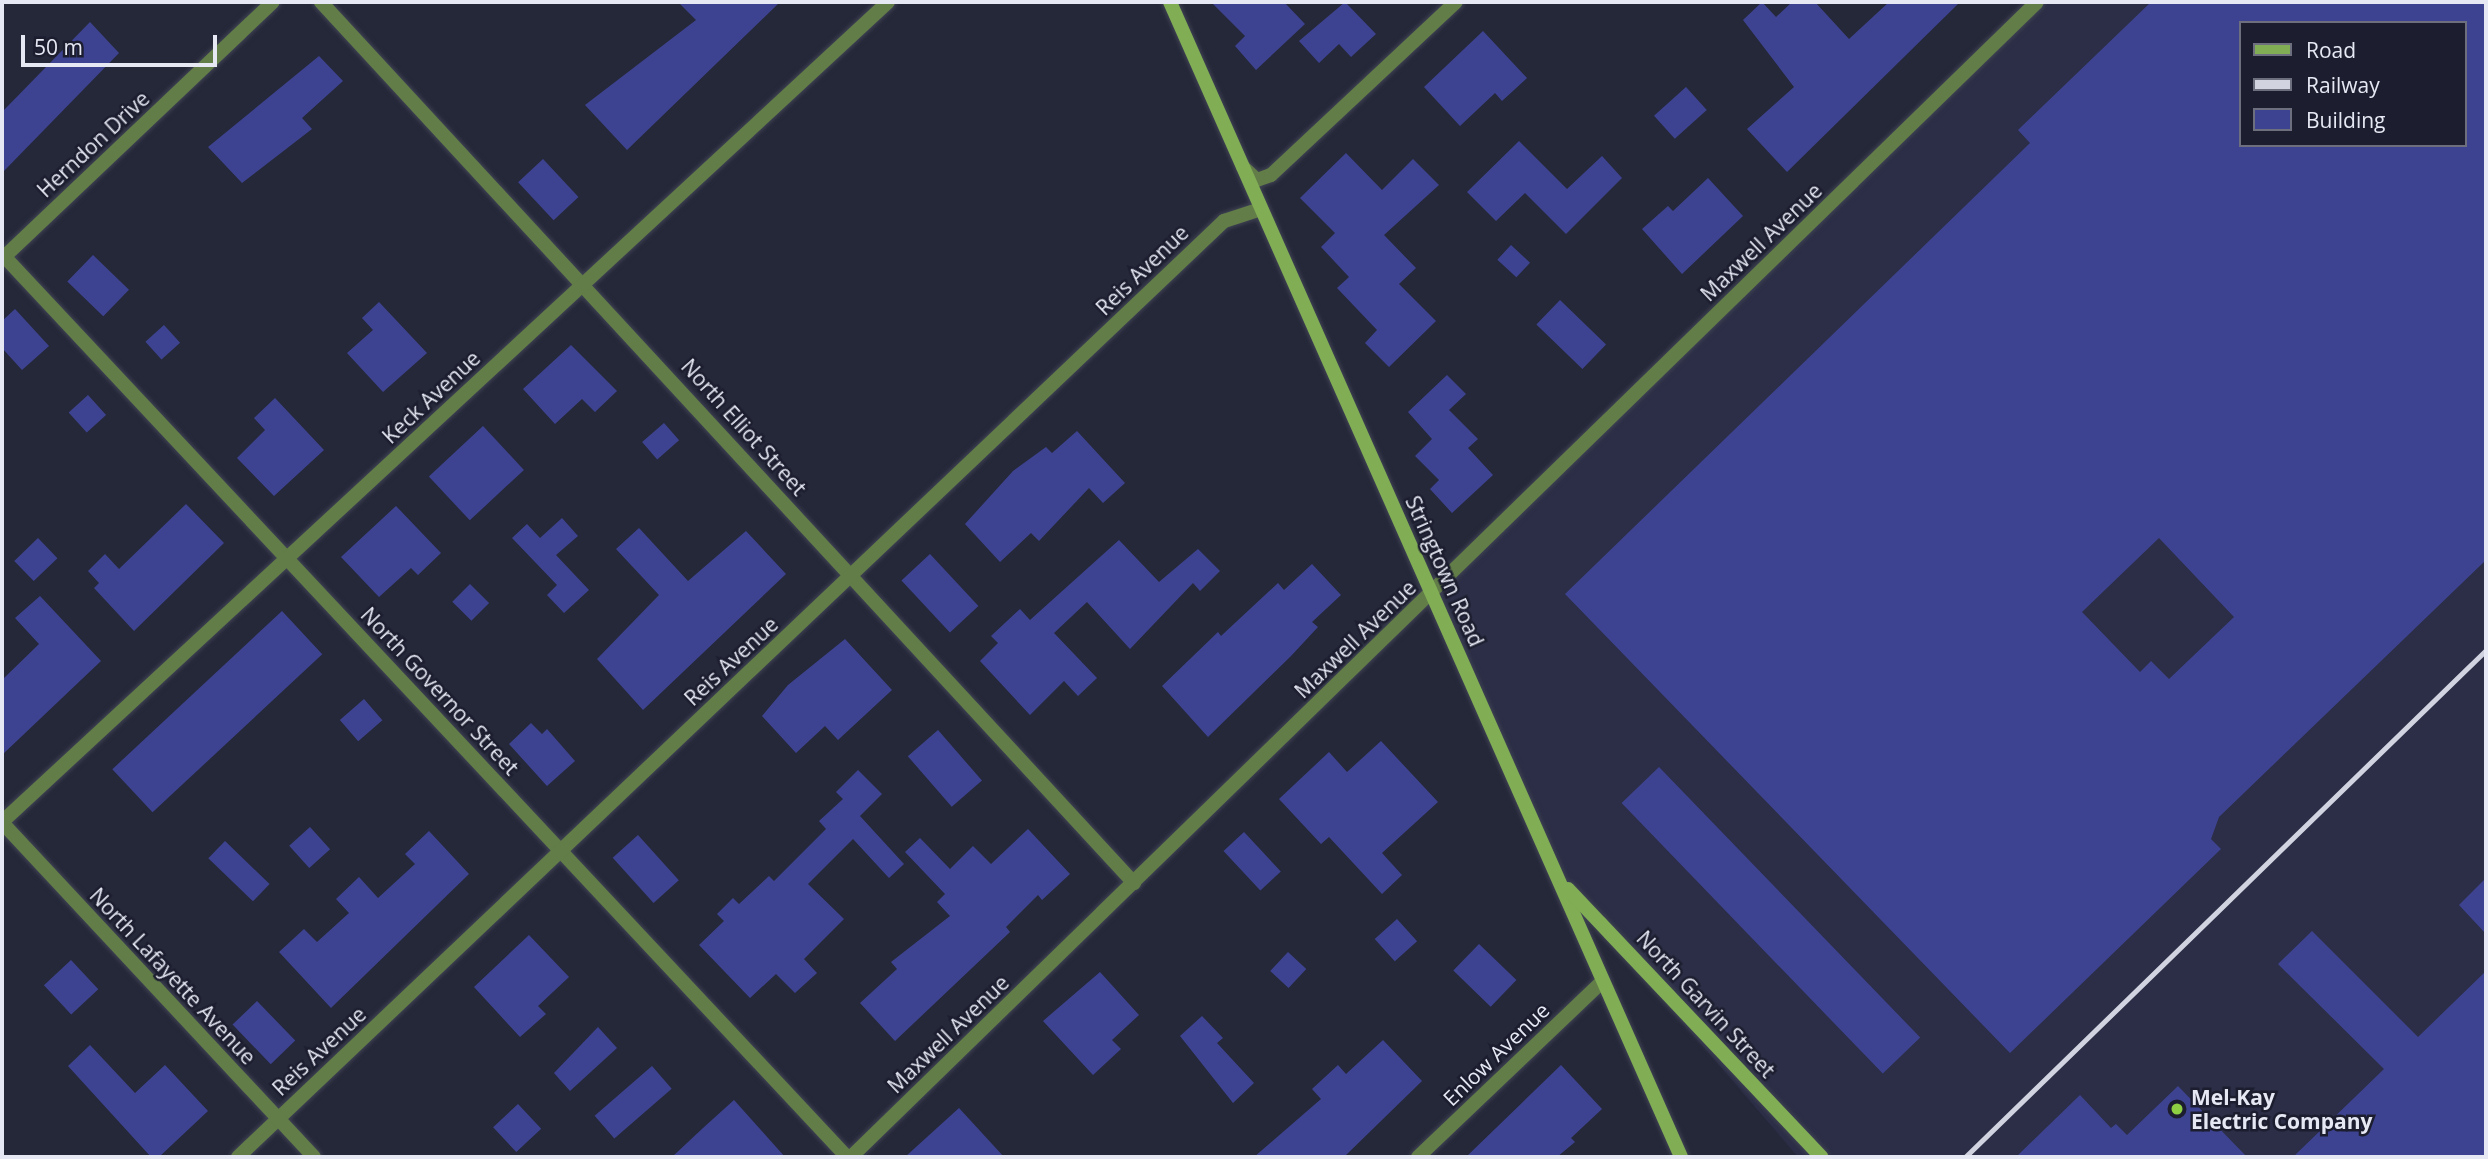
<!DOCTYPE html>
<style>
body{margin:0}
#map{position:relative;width:2488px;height:1159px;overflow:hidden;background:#252839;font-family:"Open Sans",sans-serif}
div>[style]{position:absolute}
.built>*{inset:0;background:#2b2e46}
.building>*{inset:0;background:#3e4391;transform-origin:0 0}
.roads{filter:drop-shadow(0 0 2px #404353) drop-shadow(0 0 2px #404353)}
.street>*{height:14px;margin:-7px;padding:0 7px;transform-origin:7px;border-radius:7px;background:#627d48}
.secondary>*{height:14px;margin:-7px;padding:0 7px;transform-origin:7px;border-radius:7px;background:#81ad55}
.rail>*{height:5px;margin:-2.5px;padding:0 2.5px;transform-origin:2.5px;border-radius:2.5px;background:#d1d4e0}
.dots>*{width:19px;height:19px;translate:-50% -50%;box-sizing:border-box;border:4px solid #1c1e2f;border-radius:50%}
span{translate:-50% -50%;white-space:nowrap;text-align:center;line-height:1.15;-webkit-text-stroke:5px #1c1e2f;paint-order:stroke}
.street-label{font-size:21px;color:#e6e8f4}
.poi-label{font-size:21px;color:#e6e8f4;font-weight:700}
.left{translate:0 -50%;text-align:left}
.frame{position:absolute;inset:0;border:4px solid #e6e8f4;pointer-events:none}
.legend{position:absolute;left:2239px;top:21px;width:228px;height:126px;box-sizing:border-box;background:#1c1e2f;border:2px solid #6d6f7e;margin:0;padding:9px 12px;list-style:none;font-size:21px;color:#e6e8f4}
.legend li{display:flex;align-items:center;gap:14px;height:35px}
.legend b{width:35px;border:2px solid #6d6f7e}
.scale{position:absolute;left:21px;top:35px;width:196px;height:32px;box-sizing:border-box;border:4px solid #e6e8f4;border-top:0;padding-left:9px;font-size:21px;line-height:24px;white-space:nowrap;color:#e6e8f4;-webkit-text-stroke:5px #1c1e2f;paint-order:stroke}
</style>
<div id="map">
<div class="built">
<div style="clip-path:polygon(evenodd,2040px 2px,2486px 2px,2486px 1157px,1798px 1157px,1560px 880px,1432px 593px,2040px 2px,2241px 23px,2465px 23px,2465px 145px,2241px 145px,2241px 23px)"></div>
</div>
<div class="building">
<div style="clip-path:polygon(678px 2px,780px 2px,627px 150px,585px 105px,696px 20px)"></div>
<div style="clip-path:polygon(1211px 2px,1284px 2px,1305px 24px,1256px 70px,1235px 46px,1245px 36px)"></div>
<div style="clip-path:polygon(1345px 2px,1376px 34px,1351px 57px,1339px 44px,1319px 63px,1299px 41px)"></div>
<div style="clip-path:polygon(1762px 2px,1776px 17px,1792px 2px,1815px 2px,1849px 39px,1889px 2px,1960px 2px,1787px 172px,1747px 129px,1794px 87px,1743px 20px)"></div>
<div style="clip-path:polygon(evenodd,2151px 2px,2486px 2px,2486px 560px,2219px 817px,2211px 839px,2221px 849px,2010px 1053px,1565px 594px,2030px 143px,2018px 130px,2151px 2px,2241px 23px,2465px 23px,2465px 145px,2241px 145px,2241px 23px,2151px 2px,2159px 538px,2234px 617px,2169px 679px,2151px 661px,2140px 672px,2082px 612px,2159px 538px)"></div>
<div style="clip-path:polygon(90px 22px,119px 53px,2px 173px,2px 112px)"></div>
<div style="clip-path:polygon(1483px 31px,1527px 78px,1502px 101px,1495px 93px,1460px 126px,1424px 87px)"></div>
<div style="clip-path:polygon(319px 56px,343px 81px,302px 118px,312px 129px,242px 183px,208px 147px)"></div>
<div style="left:1686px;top:87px;width:31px;height:43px;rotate:48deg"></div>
<div style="clip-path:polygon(1519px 141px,1567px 189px,1602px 156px,1622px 178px,1566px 234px,1525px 193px,1496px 221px,1467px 192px)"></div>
<div style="clip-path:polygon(1346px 153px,1382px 190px,1413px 159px,1439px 185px,1384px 235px,1416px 268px,1399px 284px,1436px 321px,1389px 367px,1365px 343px,1377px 330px,1337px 288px,1349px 277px,1321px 247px,1335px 233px,1300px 198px)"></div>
<div style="left:543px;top:159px;width:52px;height:34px;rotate:47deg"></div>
<div style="clip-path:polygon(1708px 178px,1743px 216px,1682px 274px,1642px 229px,1668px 206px,1673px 211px)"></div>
<div style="left:1511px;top:245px;width:26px;height:20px;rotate:43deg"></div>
<div style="left:93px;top:255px;width:50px;height:37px;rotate:44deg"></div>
<div style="left:1560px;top:300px;width:64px;height:34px;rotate:44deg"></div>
<div style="clip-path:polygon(379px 302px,427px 353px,383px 392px,347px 353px,373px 330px,362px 318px)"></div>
<div style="clip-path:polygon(15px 309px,49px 346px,22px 370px,2px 348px,2px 321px)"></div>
<div style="left:164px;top:325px;width:24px;height:25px;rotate:48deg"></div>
<div style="clip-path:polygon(571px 345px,617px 391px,595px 412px,582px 399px,555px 424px,523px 389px)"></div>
<div style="clip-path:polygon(1447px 375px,1466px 394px,1449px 410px,1478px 439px,1468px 448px,1493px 475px,1452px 513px,1430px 489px,1439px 480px,1415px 456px,1432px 439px,1408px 412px)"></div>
<div style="left:88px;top:395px;width:27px;height:26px;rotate:48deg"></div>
<div style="clip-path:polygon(275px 398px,324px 450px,274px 496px,237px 458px,265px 430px,254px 418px)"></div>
<div style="left:664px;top:423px;width:23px;height:29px;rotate:49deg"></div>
<div style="left:483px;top:426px;width:60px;height:74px;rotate:47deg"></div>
<div style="clip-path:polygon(1077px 431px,1125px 483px,1103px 503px,1089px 488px,1039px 541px,1031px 533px,1000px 562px,965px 524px,1013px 471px,1046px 447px,1052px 453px)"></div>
<div style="clip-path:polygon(186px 504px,224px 543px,134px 631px,94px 588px,99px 583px,88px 571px,105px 554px,119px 569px)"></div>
<div style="clip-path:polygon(396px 506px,441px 553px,418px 575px,411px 568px,379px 597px,341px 557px)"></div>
<div style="clip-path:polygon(562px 518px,578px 536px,556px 555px,589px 590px,564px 613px,547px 595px,557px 585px,512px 538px,527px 524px,540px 538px)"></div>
<div style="clip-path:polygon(639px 528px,688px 581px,746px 531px,786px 574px,643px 710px,597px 659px,659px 595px,616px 549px)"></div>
<div style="left:38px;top:538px;width:28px;height:33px;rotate:46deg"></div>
<div style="clip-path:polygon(1119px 540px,1159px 582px,1198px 549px,1220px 571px,1200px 591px,1193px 583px,1130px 649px,1087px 602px,1054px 633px,1097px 678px,1078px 696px,1064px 681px,1030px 715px,980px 661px,998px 643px,991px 636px,1020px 609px,1030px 620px)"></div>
<div style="left:930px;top:554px;width:71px;height:39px;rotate:47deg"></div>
<div style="clip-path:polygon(1312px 564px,1341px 595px,1312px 622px,1318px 627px,1291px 656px,1208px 737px,1162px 686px,1218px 632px,1221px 636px,1278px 583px,1284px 590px)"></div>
<div style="left:470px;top:584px;width:27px;height:25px;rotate:45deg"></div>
<div style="clip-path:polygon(40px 596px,101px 661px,2px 755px,2px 680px,39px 644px,15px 618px)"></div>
<div style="left:282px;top:611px;width:59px;height:232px;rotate:47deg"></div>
<div style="clip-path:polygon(845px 639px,892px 690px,838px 740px,825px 726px,796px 753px,762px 716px,788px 685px)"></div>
<div style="left:364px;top:699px;width:28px;height:32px;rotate:49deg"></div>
<div style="clip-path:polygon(531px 723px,542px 734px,547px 729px,575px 761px,547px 786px,509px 744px)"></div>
<div style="left:938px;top:730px;width:67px;height:40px;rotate:49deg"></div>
<div style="clip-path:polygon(1381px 741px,1438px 802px,1382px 853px,1402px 875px,1382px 894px,1329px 837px,1321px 844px,1279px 799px,1329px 752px,1347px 772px)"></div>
<div style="left:1659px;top:767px;width:376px;height:52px;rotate:46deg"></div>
<div style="clip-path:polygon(858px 770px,882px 794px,860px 816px,904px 864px,889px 878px,853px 839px,808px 884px,844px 919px,804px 959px,817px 973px,795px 993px,776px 974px,750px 998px,699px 945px,724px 921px,717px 914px,733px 898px,739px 904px,769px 876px,774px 881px,826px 829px,819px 821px,843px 799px,836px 792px)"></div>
<div style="left:310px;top:827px;width:30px;height:28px;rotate:48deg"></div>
<div style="clip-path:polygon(1028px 829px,1070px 874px,1042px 900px,1038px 895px,1006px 927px,1010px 932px,895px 1041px,860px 1003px,897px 969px,891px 962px,950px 916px,937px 902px,945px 894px,905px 852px,920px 838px,950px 869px,973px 846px,991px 864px)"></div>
<div style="clip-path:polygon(429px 831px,469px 874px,331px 1008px,279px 952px,304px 929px,317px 942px,349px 913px,336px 899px,359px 877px,378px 898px,415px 864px,405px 854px)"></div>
<div style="left:1244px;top:832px;width:54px;height:28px;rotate:47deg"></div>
<div style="left:638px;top:835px;width:61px;height:34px;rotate:48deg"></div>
<div style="left:225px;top:841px;width:62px;height:24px;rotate:44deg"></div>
<div style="clip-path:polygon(2486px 878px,2486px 934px,2459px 905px)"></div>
<div style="left:1397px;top:919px;width:30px;height:30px;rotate:48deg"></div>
<div style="clip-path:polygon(2312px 931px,2418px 1037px,2486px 971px,2486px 1157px,2293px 1157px,2384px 1069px,2278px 964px)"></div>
<div style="clip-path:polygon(529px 935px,569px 977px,538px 1006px,546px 1014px,520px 1037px,474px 987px)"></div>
<div style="left:1479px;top:944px;width:52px;height:37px;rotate:44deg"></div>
<div style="left:1288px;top:952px;width:25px;height:26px;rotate:43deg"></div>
<div style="left:71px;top:960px;width:40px;height:37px;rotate:47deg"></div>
<div style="clip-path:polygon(1100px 972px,1139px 1015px,1112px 1040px,1121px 1049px,1093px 1075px,1043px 1021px)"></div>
<div style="left:257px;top:1001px;width:55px;height:34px;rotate:46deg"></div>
<div style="clip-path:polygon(1202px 1016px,1223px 1038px,1217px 1043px,1254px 1083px,1233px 1103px,1180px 1036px)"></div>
<div style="clip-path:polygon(598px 1027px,617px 1048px,570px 1091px,554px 1073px)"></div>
<div style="clip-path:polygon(1383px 1040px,1422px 1081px,1344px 1157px,1254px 1157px,1321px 1099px,1312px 1089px,1338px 1065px,1346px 1074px)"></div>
<div style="clip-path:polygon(90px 1045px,135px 1093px,165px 1065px,208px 1111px,159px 1157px,151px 1157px,68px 1066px)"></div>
<div style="clip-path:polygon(1561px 1065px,1602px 1109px,1571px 1138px,1575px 1142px,1557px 1157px,1466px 1157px)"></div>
<div style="left:652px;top:1066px;width:30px;height:76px;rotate:49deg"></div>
<div style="clip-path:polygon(2178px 1086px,2247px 1157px,2016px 1157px,2080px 1095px,2111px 1128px,2116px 1124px,2127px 1135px)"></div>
<div style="clip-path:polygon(734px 1100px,785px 1157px,672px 1157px,703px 1128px)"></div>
<div style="left:518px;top:1104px;width:34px;height:34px;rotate:47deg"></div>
<div style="clip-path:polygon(959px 1108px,1004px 1157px,905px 1157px)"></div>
</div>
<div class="roads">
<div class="street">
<div style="left:321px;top:2px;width:1199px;rotate:47.3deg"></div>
<div style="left:1243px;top:167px;width:19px;rotate:43deg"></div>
<div style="left:1257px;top:180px;width:15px;rotate:-20deg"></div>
<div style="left:1271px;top:175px;width:253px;rotate:-43.1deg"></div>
<div style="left:2px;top:254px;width:1237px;rotate:46.9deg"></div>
<div style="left:2px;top:259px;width:373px;rotate:-43.5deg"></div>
<div style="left:238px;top:1157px;width:1360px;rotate:-43.51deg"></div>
<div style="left:1224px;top:221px;width:38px;rotate:-18deg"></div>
<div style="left:314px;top:1157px;width:458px;rotate:-133deg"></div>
<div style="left:2px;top:822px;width:1207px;rotate:-42.78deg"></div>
<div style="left:851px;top:1157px;width:1655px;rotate:-44.24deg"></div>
<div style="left:1418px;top:1157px;width:255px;rotate:-43.6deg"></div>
</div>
<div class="secondary">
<div style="left:1170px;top:2px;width:1263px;rotate:66.13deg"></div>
<div style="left:1568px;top:889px;width:369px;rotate:46.6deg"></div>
</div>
</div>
<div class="rail">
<div style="left:1965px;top:1157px;width:727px;rotate:-44.22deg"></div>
</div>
<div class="dots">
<div style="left:2177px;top:1109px;background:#8ece43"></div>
</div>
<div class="street-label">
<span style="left:93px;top:144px;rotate:-43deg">Herndon Drive</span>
<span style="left:1761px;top:242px;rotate:-44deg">Maxwell Avenue</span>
<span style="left:1142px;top:270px;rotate:-44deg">Reis Avenue</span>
<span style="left:431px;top:397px;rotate:-43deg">Keck Avenue</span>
<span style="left:744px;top:427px;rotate:48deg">North Elliot Street</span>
<span style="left:1445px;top:571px;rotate:66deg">Stringtown Road</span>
<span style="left:1355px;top:639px;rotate:-44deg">Maxwell Avenue</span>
<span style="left:731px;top:661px;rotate:-43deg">Reis Avenue</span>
<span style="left:440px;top:691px;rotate:47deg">North Governor Street</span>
<span style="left:173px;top:976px;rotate:47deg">North Lafayette Avenue</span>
<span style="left:1706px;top:1004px;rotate:47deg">North Garvin Street</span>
<span style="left:948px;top:1034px;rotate:-44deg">Maxwell Avenue</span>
<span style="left:319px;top:1051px;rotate:-43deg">Reis Avenue</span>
<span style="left:1496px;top:1054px;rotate:-44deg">Enlow Avenue</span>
</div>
<div class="poi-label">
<span class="left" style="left:2191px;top:1109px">Mel-Kay<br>Electric Company</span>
</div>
<div class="frame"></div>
<ul class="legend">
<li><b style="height:9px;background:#81ad55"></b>Road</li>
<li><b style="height:9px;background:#d1d4e0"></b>Railway</li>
<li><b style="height:19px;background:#3e4391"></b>Building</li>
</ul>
<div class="scale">50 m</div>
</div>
